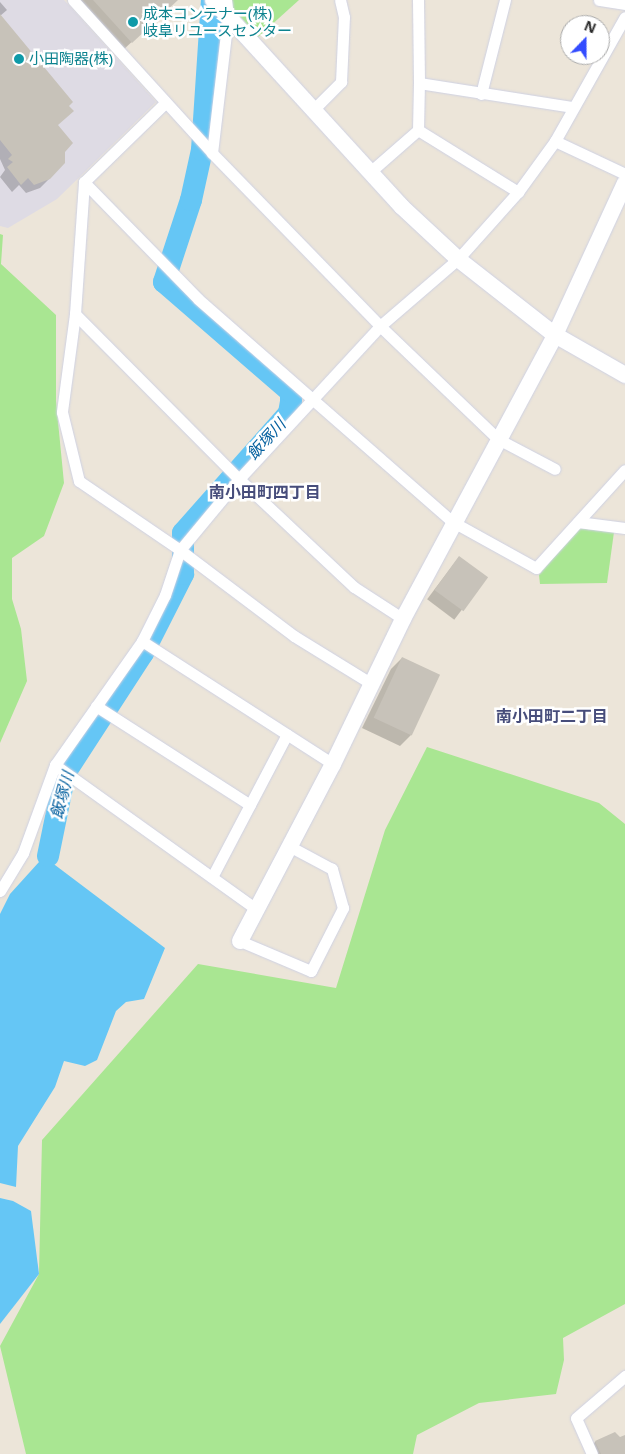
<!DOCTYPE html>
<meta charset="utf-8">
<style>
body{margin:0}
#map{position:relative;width:625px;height:1454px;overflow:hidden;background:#ece5d9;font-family:"Noto Sans","Noto Sans JP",sans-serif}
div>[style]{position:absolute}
.industrial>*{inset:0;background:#dedbe4}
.green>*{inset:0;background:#a9e692}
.water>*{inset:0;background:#65c6f5}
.shadow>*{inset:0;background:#0003;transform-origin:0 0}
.river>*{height:22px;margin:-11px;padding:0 11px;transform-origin:11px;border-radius:11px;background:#65c6f5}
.building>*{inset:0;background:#c7c2b9;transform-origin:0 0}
.roads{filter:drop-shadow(0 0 1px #ced1e3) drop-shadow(0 0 1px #ced1e3)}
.street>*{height:11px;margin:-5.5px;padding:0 5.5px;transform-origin:5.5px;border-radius:5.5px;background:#fff}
.secondary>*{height:16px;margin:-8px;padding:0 8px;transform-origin:8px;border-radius:8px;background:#fff}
.dots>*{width:14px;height:14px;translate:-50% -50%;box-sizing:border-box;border:2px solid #fff;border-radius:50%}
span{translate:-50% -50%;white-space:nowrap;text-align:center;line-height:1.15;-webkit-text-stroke:5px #fff;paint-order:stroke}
.culture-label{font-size:15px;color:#0d838f}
.left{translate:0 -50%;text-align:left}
.water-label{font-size:16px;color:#06619f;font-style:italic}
.neighbourhood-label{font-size:16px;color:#474d7b;font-weight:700}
.north{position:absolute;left:560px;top:15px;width:50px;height:50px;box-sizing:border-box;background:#fff;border:1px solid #a9a9a9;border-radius:50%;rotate:22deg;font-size:14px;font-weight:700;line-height:20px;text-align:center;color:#292929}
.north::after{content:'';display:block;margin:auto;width:18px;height:22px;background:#334cff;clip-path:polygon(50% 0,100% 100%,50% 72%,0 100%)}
</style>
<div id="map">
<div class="industrial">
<i style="clip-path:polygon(0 0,64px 0,156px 102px,57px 199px,8px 228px,0 226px)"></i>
</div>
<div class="green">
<i style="clip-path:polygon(231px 0,299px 0,258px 37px,232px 7px)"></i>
<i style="clip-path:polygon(0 234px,3px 235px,1px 264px,56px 315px,56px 401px,64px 483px,44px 536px,12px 558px,12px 599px,21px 629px,27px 681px,0 743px)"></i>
<i style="clip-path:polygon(578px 528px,614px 532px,607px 583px,540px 584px,539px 575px)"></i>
<i style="clip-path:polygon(427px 747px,599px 803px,625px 824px,625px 1304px,563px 1338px,564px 1360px,556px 1394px,479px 1403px,417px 1435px,413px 1454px,26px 1454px,0 1346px,39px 1274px,42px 1140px,198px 964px,336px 988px,385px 830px)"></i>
</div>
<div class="water">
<i style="clip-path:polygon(39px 862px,55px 865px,165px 948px,144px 999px,126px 1002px,116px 1011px,97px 1060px,85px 1066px,64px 1061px,55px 1087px,18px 1146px,16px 1187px,0 1183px,0 914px,10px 894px)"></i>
<i style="clip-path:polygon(0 1198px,13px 1201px,31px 1211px,39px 1274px,0 1324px)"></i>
</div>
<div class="shadow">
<i style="clip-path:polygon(71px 0,176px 0,120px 53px)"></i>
<i style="clip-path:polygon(0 2px,7px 10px,0 16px,57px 126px,64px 151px,49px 179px,40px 188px,26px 193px,19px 185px,12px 192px,0 177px,5px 170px,0 159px)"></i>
<i style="left:459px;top:557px;width:34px;height:53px;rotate:37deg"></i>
<i style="clip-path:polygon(402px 658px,411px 735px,400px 746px,362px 728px,391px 669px)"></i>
<i style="clip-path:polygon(615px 1433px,620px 1439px,625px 1437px,625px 1454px,589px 1454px,587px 1451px,595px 1442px)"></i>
</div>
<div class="river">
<i style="left:48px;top:856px;width:85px;rotate:-78.4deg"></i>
<i style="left:65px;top:773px;width:143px;rotate:-57deg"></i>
<i style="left:143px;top:653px;width:89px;rotate:-63.1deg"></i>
<i style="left:183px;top:574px;width:41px;rotate:-90deg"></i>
<i style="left:183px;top:533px;width:160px;rotate:-48.5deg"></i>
<i style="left:289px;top:413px;width:11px;rotate:-80deg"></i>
<i style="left:291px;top:402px;width:10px;rotate:-90deg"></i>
<i style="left:291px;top:392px;width:168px;rotate:-139.1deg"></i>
<i style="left:164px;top:282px;width:86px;rotate:-71.8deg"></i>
<i style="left:191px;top:200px;width:51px;rotate:-77.6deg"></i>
<i style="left:202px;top:150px;width:150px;rotate:-86.2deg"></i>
</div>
<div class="building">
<i style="clip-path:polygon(93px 0,178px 0,132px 43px)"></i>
<i style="clip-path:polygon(0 14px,73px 102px,69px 106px,74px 111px,58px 125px,73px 143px,65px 152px,65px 163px,50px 179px,34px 185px,28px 178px,21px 185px,7px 167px,13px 162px,8px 159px,12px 155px,0 140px)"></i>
<i style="left:459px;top:556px;width:36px;height:42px;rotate:36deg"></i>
<i style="left:402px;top:657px;width:42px;height:67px;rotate:25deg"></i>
<i style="clip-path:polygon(615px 1432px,620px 1437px,625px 1435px,625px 1454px,601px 1454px,595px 1441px)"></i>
</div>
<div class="roads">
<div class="street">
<i style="left:73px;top:0;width:207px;rotate:47.7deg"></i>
<i style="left:212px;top:153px;width:241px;rotate:45.8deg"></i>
<i style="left:380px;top:326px;width:163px;rotate:43.8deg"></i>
<i style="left:498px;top:439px;width:64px;rotate:27.8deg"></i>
<i style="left:418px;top:0;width:83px;rotate:89.3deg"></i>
<i style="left:419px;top:83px;width:156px;rotate:8.9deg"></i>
<i style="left:599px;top:0;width:26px;rotate:9deg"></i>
<i style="left:481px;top:94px;width:97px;rotate:-75.7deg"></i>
<i style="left:165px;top:103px;width:113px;rotate:135.7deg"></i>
<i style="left:84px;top:182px;width:132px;rotate:93.9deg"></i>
<i style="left:75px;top:314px;width:233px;rotate:45.2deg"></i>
<i style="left:239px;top:479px;width:158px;rotate:43.2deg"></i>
<i style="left:354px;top:587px;width:59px;rotate:33.1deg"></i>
<i style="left:313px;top:110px;width:40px;rotate:-45deg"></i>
<i style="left:341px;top:82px;width:65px;rotate:-87.4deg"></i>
<i style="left:344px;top:17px;width:17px;rotate:-103deg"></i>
<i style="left:418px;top:130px;width:47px;rotate:-88.8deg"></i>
<i style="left:555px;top:141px;width:77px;rotate:25.2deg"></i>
<i style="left:212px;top:153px;width:138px;rotate:-83.3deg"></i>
<i style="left:228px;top:16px;width:16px;rotate:-97deg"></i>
<i style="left:370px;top:172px;width:64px;rotate:-41.2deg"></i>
<i style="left:418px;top:130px;width:118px;rotate:31.8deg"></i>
<i style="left:84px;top:182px;width:163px;rotate:45.7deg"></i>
<i style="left:198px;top:299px;width:339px;rotate:41.2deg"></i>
<i style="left:453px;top:522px;width:95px;rotate:29deg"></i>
<i style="left:536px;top:568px;width:132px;rotate:-47.8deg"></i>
<i style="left:75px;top:314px;width:99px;rotate:97.6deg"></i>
<i style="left:62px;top:412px;width:71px;rotate:76.2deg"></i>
<i style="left:79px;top:481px;width:122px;rotate:34.3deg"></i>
<i style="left:180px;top:550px;width:143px;rotate:37deg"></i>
<i style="left:294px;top:636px;width:92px;rotate:31.6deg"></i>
<i style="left:578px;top:522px;width:47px;rotate:7.3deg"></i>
<i style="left:142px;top:641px;width:227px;rotate:32.8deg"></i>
<i style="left:96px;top:706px;width:183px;rotate:32.7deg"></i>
<i style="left:55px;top:765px;width:246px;rotate:35.6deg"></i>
<i style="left:212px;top:877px;width:161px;rotate:-62.3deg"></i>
<i style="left:0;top:891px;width:44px;rotate:-58.8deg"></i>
<i style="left:23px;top:853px;width:94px;rotate:-70deg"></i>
<i style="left:55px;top:765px;width:151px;rotate:-54.9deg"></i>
<i style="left:142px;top:641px;width:51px;rotate:-63.4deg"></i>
<i style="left:165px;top:595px;width:47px;rotate:-71.6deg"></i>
<i style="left:180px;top:550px;width:92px;rotate:-50.3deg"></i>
<i style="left:239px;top:479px;width:208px;rotate:-47.3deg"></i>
<i style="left:380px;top:326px;width:103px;rotate:-40.7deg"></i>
<i style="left:458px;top:259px;width:90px;rotate:-48.2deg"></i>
<i style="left:518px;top:192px;width:63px;rotate:-54deg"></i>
<i style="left:555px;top:141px;width:142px;rotate:-60.6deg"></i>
<i style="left:240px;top:941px;width:77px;rotate:22.9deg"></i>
<i style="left:311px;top:971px;width:71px;rotate:-63.1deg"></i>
<i style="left:343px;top:908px;width:41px;rotate:-105.8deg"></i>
<i style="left:332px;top:869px;width:49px;rotate:-151.9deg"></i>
<i style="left:592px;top:1454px;width:39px;rotate:-114deg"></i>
<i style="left:576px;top:1418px;width:65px;rotate:-40.6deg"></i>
</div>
<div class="secondary">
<i style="left:213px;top:0;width:279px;rotate:47.6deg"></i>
<i style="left:401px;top:206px;width:78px;rotate:42.9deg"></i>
<i style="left:458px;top:259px;width:123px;rotate:38.1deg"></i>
<i style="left:555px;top:335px;width:81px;rotate:29.7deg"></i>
<i style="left:240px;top:941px;width:200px;rotate:-62.3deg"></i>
<i style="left:333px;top:764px;width:161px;rotate:-64.2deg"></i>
<i style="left:403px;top:619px;width:322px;rotate:-61.8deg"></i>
<i style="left:555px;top:335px;width:167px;rotate:-65.3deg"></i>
</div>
</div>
<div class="dots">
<i style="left:133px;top:22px;background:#0f9aa8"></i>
<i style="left:19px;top:59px;background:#0f9aa8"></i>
</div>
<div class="culture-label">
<span class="left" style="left:143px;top:22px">成本コンテナー(株)<br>岐阜リユースセンター</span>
<span class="left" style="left:29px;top:59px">小田陶器(株)</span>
</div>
<div class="water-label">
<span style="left:266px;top:439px;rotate:-48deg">飯塚川</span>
<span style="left:62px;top:795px;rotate:-75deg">飯塚川</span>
</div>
<div class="neighbourhood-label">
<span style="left:265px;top:492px">南小田町四丁目</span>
<span style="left:552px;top:716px">南小田町二丁目</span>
</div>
<div class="north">N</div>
</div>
